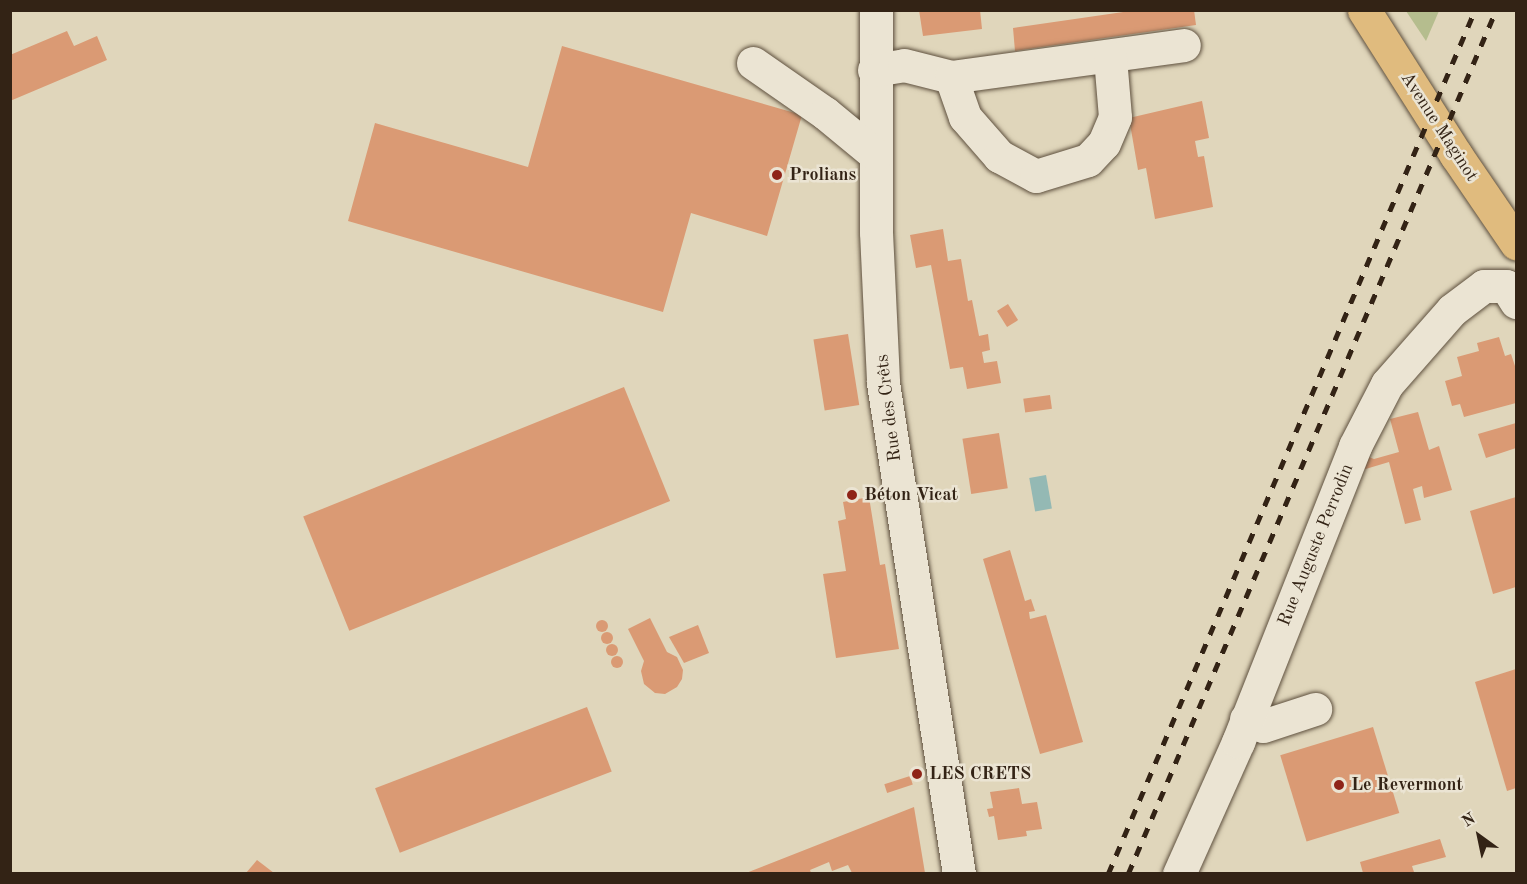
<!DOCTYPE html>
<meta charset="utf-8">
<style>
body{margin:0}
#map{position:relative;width:1527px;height:884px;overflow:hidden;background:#e0d6bb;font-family:"Old Standard TT",serif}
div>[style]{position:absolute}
.green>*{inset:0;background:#b5bd8e}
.water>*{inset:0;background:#94b9b4;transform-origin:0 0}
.building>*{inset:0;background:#da9a74;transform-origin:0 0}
.round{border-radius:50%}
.roads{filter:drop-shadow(0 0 2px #5e503e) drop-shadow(0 0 2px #5e503e)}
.minor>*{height:33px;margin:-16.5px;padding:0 16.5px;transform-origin:16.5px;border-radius:16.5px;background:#ebe4d3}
.major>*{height:33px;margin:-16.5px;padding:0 16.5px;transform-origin:16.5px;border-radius:16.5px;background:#e0bb7e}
.rail>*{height:4.5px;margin-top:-2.25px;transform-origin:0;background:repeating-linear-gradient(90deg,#332315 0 10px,transparent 0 20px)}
.dots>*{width:16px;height:16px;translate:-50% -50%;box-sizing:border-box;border:3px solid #ebe4d3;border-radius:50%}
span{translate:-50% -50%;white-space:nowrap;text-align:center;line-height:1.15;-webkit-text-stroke:5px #ebe4d3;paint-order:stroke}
.street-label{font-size:18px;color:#332315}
.poi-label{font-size:18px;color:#332315;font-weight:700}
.left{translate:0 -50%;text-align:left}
.frame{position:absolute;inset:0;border:12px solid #332315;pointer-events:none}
.north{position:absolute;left:1449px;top:806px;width:60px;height:60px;-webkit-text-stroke:4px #ebe4d3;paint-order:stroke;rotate:327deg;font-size:16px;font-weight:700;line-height:24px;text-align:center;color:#332315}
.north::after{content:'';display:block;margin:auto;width:21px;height:27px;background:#332315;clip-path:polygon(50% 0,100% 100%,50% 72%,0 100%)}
</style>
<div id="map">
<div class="green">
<i style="clip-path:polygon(1406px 11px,1439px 11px,1426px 41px)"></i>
</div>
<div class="water">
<i style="left:1046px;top:475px;width:34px;height:17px;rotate:80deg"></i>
</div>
<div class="building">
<i style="clip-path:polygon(919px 10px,980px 10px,982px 29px,923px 36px)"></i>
<i style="clip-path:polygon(1137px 10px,1194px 10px,1196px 25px,1015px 51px,1013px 28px)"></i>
<i style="clip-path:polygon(67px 31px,74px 46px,97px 36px,107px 60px,10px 101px,10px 55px)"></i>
<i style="clip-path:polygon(562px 46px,802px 115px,767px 236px,691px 213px,663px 312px,348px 221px,375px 123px,528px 167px)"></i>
<i style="clip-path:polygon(1202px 101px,1209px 138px,1195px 141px,1198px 157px,1204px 156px,1213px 207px,1155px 219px,1146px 168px,1138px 170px,1129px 118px)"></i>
<i style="clip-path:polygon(943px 229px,948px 261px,961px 259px,968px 301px,972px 300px,979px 336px,988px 334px,990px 350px,982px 352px,984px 363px,997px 361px,1001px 383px,967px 389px,963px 367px,950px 369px,931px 265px,916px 268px,910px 235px)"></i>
<i style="left:1008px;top:304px;width:19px;height:13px;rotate:58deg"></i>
<i style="left:848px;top:334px;width:72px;height:35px;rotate:81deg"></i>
<i style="clip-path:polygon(1499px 337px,1505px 356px,1511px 354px,1515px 366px,1516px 403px,1464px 417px,1460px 404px,1452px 406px,1445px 381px,1462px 376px,1457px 357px,1479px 351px,1477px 343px)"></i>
<i style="left:624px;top:387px;width:123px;height:346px;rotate:68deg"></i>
<i style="left:1050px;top:395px;width:14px;height:27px;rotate:82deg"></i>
<i style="clip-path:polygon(1418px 412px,1429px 450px,1439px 446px,1452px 490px,1424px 498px,1422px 486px,1413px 489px,1421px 520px,1405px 524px,1389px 462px,1359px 471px,1366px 456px,1374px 459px,1399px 452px,1390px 419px)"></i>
<i style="clip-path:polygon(1516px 423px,1516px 448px,1486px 458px,1478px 434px)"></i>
<i style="left:999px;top:433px;width:56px;height:37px;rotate:81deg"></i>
<i style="clip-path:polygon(869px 497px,880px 565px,885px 564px,899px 649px,836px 658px,823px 574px,846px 571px,838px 521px,846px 519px,843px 502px)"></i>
<i style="clip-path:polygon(1516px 497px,1516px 587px,1493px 594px,1470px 511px)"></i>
<i style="clip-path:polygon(1010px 550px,1025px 601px,1031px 599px,1035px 611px,1029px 612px,1030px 619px,1046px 615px,1083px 742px,1040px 754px,983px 559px)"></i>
<i style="clip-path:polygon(650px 618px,667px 652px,677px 657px,683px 670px,682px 679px,677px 687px,665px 694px,655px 693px,644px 684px,641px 671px,644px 661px,628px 629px)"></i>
<i class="round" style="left:596px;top:620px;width:12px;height:12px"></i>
<i style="clip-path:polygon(698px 625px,709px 653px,684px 663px,669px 637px)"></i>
<i class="round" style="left:601px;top:632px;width:12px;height:12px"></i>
<i class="round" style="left:606px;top:644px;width:12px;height:12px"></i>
<i class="round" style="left:611px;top:656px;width:12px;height:12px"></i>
<i style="clip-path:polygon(1516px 669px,1516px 788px,1507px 791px,1475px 682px)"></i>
<i style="left:587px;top:707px;width:69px;height:227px;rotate:69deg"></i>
<i style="left:1373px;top:727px;width:90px;height:97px;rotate:73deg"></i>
<i style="left:920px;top:767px;width:11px;height:11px;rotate:68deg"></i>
<i style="left:910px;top:776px;width:9px;height:27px;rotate:72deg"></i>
<i style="clip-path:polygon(1019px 788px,1022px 804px,1037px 802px,1042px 829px,1026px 831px,1027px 836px,998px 840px,994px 816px,989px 817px,987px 809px,993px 808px,990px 792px)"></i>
<i style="clip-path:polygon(914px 807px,925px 873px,852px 873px,848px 865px,832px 871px,829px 862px,810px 870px,811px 873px,746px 873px)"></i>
<i style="clip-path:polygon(1440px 839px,1446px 857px,1412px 866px,1414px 872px,1363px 873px,1360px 862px)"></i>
<i style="clip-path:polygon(257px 860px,274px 873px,246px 873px)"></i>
</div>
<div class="roads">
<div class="minor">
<i style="left:876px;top:10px;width:222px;rotate:90deg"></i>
<i style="left:876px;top:232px;width:151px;rotate:87.3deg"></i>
<i style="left:883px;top:383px;width:497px;rotate:81.2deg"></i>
<i style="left:753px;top:63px;width:88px;rotate:34.8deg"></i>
<i style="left:825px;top:113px;width:66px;rotate:39.5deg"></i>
<i style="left:874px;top:70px;width:30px;rotate:-9deg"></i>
<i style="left:904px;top:65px;width:49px;rotate:14.3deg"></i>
<i style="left:951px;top:77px;width:235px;rotate:-7.8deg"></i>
<i style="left:951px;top:77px;width:42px;rotate:70.7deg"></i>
<i style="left:965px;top:117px;width:52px;rotate:48.9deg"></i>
<i style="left:999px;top:156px;width:42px;rotate:28.4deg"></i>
<i style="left:1036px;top:176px;width:54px;rotate:-17.1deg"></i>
<i style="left:1088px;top:160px;width:23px;rotate:-47deg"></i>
<i style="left:1104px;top:143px;width:28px;rotate:-67deg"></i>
<i style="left:1115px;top:117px;width:60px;rotate:-94.8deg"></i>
<i style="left:1246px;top:719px;width:18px;rotate:22deg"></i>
<i style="left:1263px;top:726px;width:55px;rotate:-18.1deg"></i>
<i style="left:1179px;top:874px;width:145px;rotate:-65.9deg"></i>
<i style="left:1238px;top:742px;width:318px;rotate:-68.4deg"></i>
<i style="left:1355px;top:446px;width:70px;rotate:-62.7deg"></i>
<i style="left:1387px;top:384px;width:98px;rotate:-48.7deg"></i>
<i style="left:1452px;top:310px;width:40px;rotate:-37deg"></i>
<i style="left:1484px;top:286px;width:22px"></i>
<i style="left:1506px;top:286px;width:19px;rotate:58deg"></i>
</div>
<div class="major">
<i style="left:1364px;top:10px;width:172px;rotate:57.6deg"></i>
<i style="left:1456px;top:155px;width:107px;rotate:55.7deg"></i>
</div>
</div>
<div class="rail">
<i style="left:1108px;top:874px;width:939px;rotate:-66.99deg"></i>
<i style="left:1128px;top:874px;width:939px;rotate:-66.93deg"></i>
</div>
<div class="dots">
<i style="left:777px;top:175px;background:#8f2418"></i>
<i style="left:852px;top:495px;background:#8f2418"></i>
<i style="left:917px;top:774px;background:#8f2418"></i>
<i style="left:1339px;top:785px;background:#8f2418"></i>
</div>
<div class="street-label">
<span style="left:1439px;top:127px;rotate:57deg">Avenue Maginot</span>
<span style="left:889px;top:408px;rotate:-97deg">Rue des Crêts</span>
<span style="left:1316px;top:545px;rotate:-68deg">Rue Auguste Perrodin</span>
</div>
<div class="poi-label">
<span class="left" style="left:789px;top:175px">Prolians</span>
<span class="left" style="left:864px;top:495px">Béton Vicat</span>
<span class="left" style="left:929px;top:774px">LES CRETS</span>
<span class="left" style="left:1351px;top:785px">Le Revermont</span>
</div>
<div class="frame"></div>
<div class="north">N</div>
</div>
